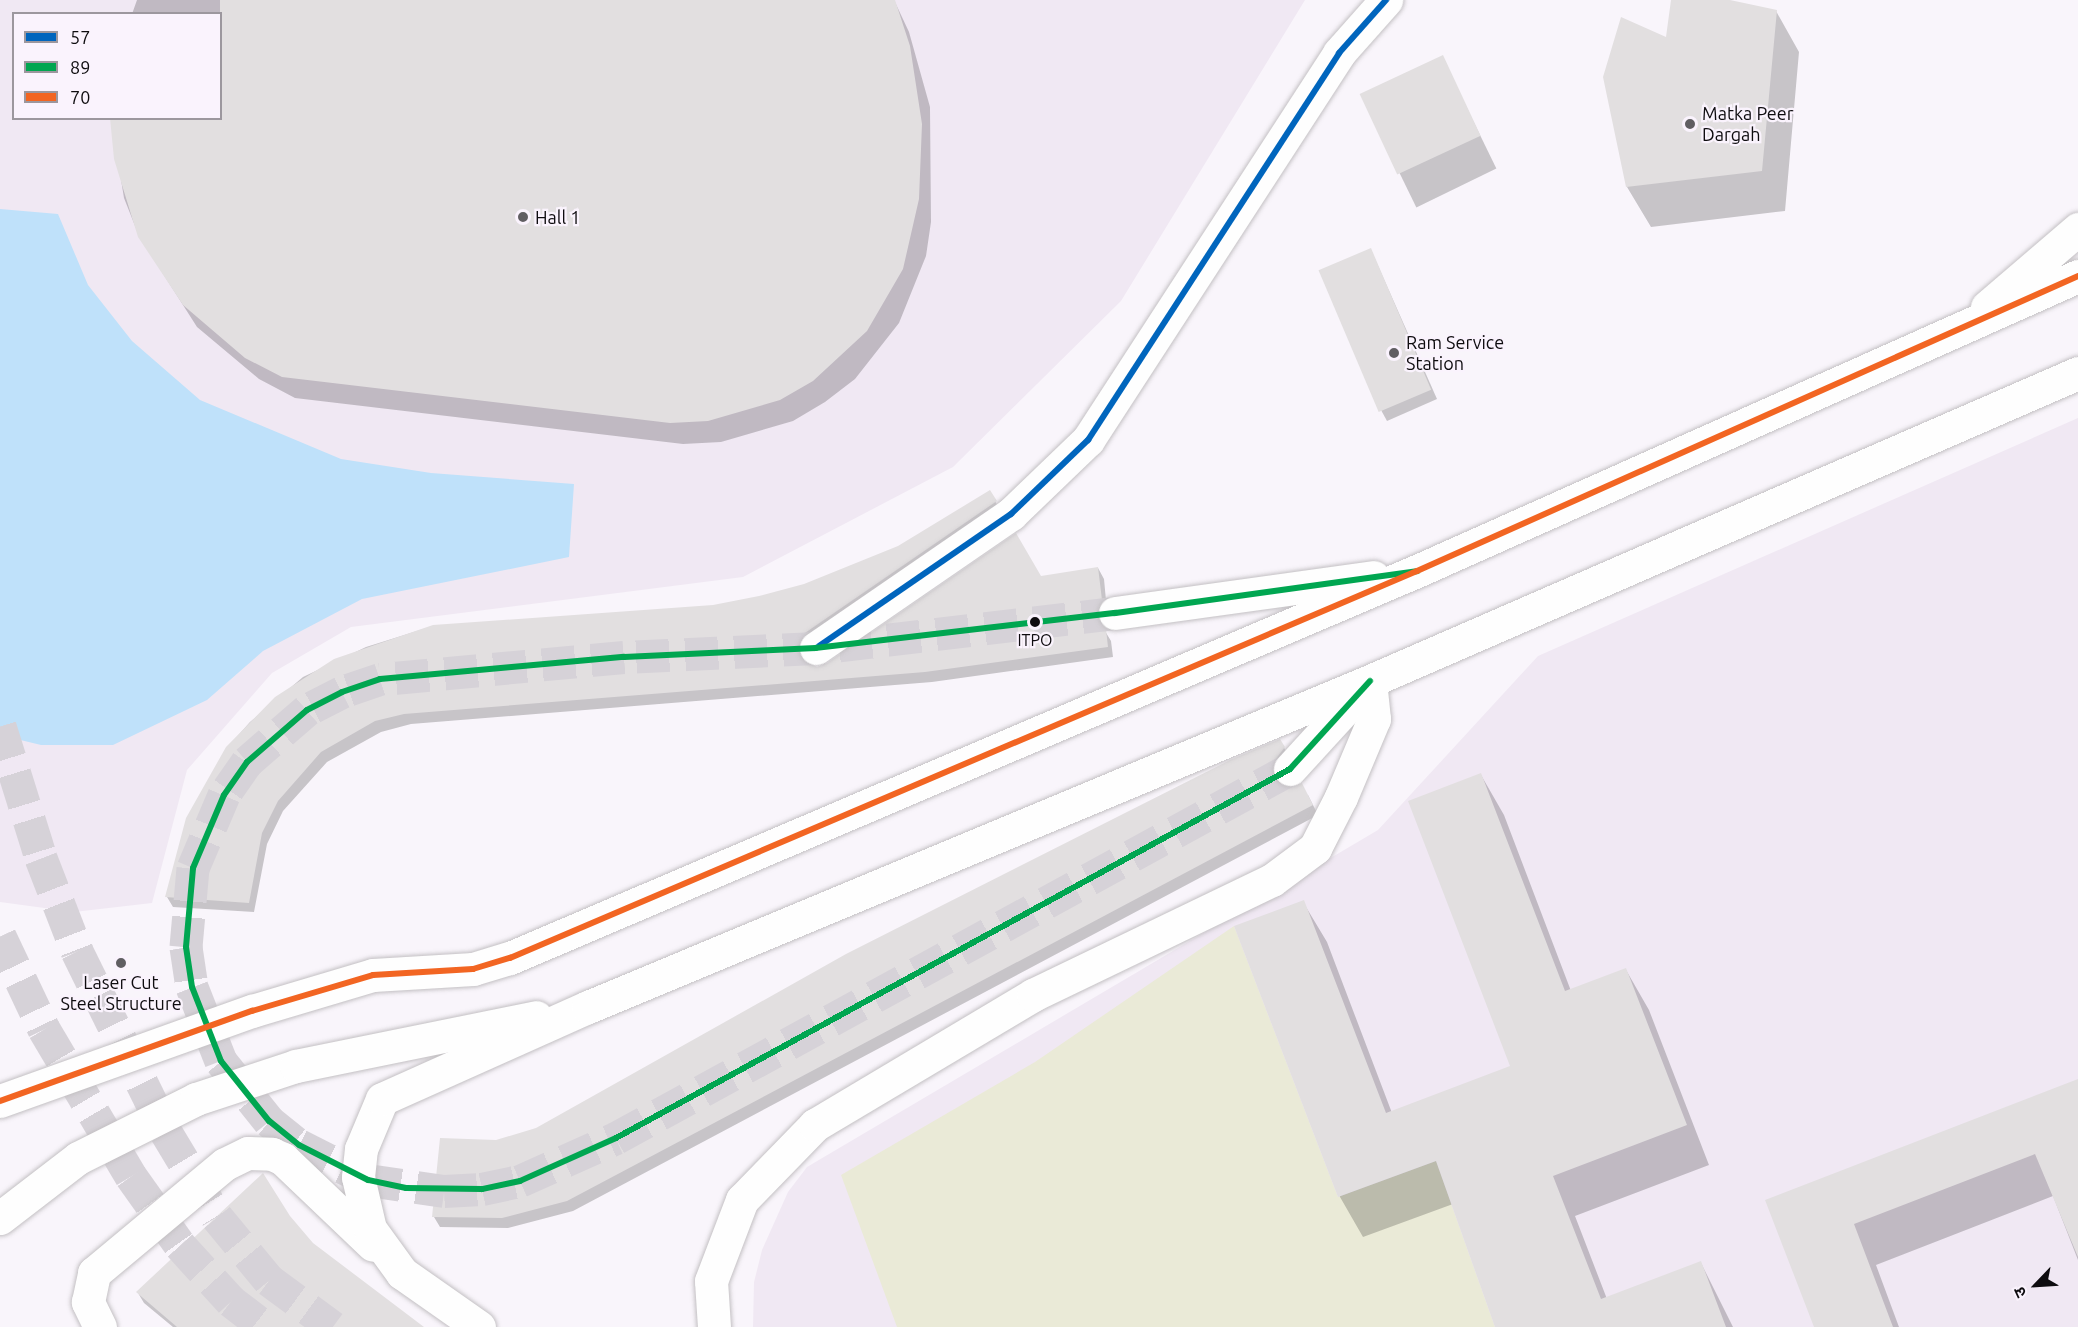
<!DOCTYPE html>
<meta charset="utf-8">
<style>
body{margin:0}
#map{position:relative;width:2078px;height:1327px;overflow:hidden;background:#f9f5fb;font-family:Ubuntu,"Noto Sans Devanagari",sans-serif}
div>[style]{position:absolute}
.built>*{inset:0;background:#f0e8f3}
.green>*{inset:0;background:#eaead7}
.water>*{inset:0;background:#bfe1fa}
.shadow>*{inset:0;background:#0003;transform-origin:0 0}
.building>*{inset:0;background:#e2dfe0;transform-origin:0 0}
.secondary-tunnel>*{height:33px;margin-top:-16.5px;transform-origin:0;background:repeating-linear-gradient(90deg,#d6d2d8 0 33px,transparent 0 49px)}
.roads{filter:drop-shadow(0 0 2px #c3c0c3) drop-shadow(0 0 2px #c3c0c3)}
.secondary>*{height:33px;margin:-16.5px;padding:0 16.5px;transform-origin:16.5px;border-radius:16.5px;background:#fefefe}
.bus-1>*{height:6px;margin:-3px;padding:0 3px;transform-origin:3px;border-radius:3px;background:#0065bd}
.bus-2>*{height:6px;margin:-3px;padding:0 3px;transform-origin:3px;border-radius:3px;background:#00a651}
.bus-3>*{height:6px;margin:-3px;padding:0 3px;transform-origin:3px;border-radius:3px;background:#f26522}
.dots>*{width:16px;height:16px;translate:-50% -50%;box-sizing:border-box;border:3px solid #faf3fd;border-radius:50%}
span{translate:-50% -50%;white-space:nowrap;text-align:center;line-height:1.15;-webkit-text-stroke:4.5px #faf3fd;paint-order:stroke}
.bus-label{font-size:16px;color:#0e0c0f}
.poi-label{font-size:18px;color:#0e0c0f}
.left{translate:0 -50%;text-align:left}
.legend{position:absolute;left:12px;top:12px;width:210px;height:108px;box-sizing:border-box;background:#faf3fd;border:2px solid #9c979e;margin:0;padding:8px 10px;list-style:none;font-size:18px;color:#0e0c0f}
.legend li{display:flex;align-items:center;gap:12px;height:30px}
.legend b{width:30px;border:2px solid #9c979e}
.north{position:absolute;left:2006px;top:1255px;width:60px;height:60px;-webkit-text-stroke:4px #faf3fd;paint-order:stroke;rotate:245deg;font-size:16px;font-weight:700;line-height:24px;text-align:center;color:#0e0c0f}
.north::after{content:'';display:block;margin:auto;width:21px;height:27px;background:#0e0c0f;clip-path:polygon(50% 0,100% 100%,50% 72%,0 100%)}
</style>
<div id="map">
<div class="built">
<i style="clip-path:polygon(evenodd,0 0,1305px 0,1121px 301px,953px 467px,743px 577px,351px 627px,272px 673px,187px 770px,152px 903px,74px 912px,0 902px,0 0,14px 14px,220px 14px,220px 118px,14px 118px,14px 14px)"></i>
<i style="clip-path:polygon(2078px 418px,2078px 1327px,753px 1327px,754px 1282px,762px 1250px,788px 1192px,807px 1167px,1378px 830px,1538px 656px)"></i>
</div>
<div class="green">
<i style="clip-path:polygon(1234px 926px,1338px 1197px,1436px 1161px,1495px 1327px,897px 1327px,841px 1175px,1035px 1062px)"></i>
</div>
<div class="water">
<i style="clip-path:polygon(0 209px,58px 214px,88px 285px,132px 341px,200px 400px,341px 459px,431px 473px,574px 484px,569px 557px,362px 599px,263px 651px,207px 700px,113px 745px,41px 745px,0 735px)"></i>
</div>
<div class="shadow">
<i style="clip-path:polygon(137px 0,894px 0,909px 32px,930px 107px,931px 222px,926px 256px,899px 323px,855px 379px,825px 402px,793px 421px,721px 442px,683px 444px,295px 398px,259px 379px,197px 327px,139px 236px,124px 198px,111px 119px,220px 118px,220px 14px,132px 14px)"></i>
<i style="clip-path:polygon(1673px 0,1723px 0,1776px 11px,1799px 52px,1785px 211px,1651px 227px,1627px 187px,1668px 39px)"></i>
<i style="left:1442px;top:57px;width:124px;height:89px;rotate:64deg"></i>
<i style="clip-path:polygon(1371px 250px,1437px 399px,1387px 421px,1381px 410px)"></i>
<i style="clip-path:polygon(990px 492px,1001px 512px,811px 643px,802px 660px,817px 668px,1040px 577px,1098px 568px,1104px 579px,1107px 611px,1102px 626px,1111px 641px,1113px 657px,932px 682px,411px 724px,381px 732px,327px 762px,283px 811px,267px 844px,254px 912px,173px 907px,167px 897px,227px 748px,250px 722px,303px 677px,366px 647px,433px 626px,713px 607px,759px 598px,805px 585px,899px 547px)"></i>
<i style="clip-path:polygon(1280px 741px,1286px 751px,1277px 782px,1285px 789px,1308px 795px,1318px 815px,573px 1211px,508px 1228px,440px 1227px,434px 1217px,496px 1142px,536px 1129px)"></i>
<i style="clip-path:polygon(1481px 775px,1504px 815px,1571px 991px,1626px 970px,1649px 1010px,1709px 1165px,1575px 1216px,1607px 1299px,1701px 1263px,1733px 1327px,1497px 1327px,1453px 1204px,1363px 1237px,1340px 1197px,1236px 927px,1303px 902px,1327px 942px,1392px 1113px,1512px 1067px)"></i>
<i style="clip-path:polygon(2078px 1086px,2078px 1260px,2053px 1196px,1876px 1265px,1899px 1327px,1816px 1327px,1767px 1200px)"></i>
<i style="clip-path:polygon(288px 1217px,312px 1244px,422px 1327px,173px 1327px,144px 1303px,138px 1293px)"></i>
</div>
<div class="building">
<i style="clip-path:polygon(220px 0,895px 0,910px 46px,922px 124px,919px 199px,903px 269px,867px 331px,813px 381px,780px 400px,708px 421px,670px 423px,282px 377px,245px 358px,183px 305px,138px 237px,114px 159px,110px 118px,220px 118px)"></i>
<i style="clip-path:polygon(1671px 0,1730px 0,1777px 10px,1762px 171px,1626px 187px,1603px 77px,1621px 17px,1666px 37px)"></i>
<i style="left:1443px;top:55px;width:89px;height:92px;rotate:65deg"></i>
<i style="left:1371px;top:248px;width:154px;height:57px;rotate:67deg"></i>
<i style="clip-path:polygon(990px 490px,997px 501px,805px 633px,797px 649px,801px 659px,817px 667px,827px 663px,1016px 533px,1041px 576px,1098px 567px,1102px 600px,1096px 615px,1106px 629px,1108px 647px,925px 672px,404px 714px,375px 721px,321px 752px,278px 801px,262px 833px,249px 903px,165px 897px,186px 818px,226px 747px,275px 697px,334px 659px,433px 625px,713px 605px,759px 596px,804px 584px,898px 546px)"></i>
<i style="clip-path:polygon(1280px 739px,1285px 747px,1272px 764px,1272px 775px,1285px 787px,1302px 783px,1313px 805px,567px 1201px,502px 1218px,432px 1217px,440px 1138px,496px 1140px,536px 1128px,846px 954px,1230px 760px)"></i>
<i style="clip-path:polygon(1481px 773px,1565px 991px,1626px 968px,1687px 1125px,1553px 1176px,1601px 1299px,1701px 1261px,1726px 1327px,1495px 1327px,1436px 1161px,1338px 1197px,1234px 926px,1304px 900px,1386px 1113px,1510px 1066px,1408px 801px)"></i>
<i style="clip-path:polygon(2078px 1079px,2078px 1257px,2035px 1154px,1854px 1224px,1893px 1327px,1814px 1327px,1765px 1200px)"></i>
<i style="clip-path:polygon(263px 1173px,290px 1216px,313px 1243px,424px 1327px,177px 1327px,136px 1292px)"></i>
</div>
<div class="secondary-tunnel">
<i style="left:1115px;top:613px;width:301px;rotate:173.3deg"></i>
<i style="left:816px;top:648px;width:192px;rotate:177.3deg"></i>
<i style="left:624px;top:657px;width:245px;rotate:174.8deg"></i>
<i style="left:380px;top:679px;width:40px;rotate:161.1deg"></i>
<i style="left:342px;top:692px;width:39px;rotate:153deg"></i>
<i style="left:307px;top:710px;width:79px;rotate:139.1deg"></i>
<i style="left:247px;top:762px;width:40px;rotate:124.9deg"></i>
<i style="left:224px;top:795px;width:79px;rotate:113deg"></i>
<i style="left:193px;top:868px;width:79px;rotate:95.1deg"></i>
<i style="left:186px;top:947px;width:40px;rotate:81.5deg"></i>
<i style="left:192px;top:987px;width:79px;rotate:68.6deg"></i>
<i style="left:221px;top:1061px;width:77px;rotate:51.3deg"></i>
<i style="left:269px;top:1121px;width:38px;rotate:39deg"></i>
<i style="left:299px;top:1145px;width:77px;rotate:26.9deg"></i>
<i style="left:368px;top:1180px;width:77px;rotate:8.2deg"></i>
<i style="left:444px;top:1191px;width:38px;rotate:-3deg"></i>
<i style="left:482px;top:1189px;width:39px;rotate:-12deg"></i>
<i style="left:520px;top:1181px;width:105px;rotate:-24.1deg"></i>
<i style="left:616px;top:1138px;width:768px;rotate:-28.7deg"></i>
<i style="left:0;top:726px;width:138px;rotate:72.7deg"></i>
<i style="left:41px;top:858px;width:100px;rotate:68.8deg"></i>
<i style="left:77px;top:951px;width:202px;rotate:63.8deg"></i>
<i style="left:166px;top:1132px;width:99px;rotate:59deg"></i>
<i style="left:217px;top:1217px;width:82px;rotate:50.5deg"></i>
<i style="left:269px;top:1280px;width:79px;rotate:36.3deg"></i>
<i style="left:0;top:936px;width:103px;rotate:64.7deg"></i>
<i style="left:44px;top:1029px;width:171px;rotate:59.4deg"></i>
<i style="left:131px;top:1176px;width:85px;rotate:54.6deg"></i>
<i style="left:180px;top:1245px;width:76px;rotate:47.7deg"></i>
<i style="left:231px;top:1301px;width:43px;rotate:37.4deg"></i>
</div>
<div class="roads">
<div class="secondary">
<i style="left:1987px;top:307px;width:120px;rotate:-40.6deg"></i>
<i style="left:1115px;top:613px;width:261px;rotate:-7.9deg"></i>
<i style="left:816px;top:648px;width:237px;rotate:-34.5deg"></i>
<i style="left:1011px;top:514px;width:107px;rotate:-43.9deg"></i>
<i style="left:1088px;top:440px;width:461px;rotate:-57deg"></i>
<i style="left:1339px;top:53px;width:71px;rotate:-48.4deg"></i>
<i style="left:1290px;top:769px;width:108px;rotate:-47.6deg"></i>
<i style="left:0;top:1101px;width:268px;rotate:-19.7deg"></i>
<i style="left:252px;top:1011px;width:126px;rotate:-16.6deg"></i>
<i style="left:373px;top:975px;width:100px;rotate:-3.4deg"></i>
<i style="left:473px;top:969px;width:39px;rotate:-17deg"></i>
<i style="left:510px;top:958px;width:986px;rotate:-23.11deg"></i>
<i style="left:1417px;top:571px;width:724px;rotate:-24.05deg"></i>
<i style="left:0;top:1218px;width:98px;rotate:-37.6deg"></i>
<i style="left:78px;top:1158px;width:132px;rotate:-26.6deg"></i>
<i style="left:196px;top:1099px;width:105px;rotate:-18.3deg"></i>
<i style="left:296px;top:1066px;width:245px;rotate:-11.5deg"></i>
<i style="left:100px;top:1327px;width:28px;rotate:-116deg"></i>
<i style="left:88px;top:1302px;width:30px;rotate:-78deg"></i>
<i style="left:94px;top:1273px;width:170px;rotate:-39.8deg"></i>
<i style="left:225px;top:1164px;width:25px;rotate:-26deg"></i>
<i style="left:248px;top:1153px;width:24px;rotate:2deg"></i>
<i style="left:272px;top:1154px;width:12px;rotate:24deg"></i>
<i style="left:283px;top:1159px;width:124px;rotate:43.7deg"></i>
<i style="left:479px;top:1327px;width:94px;rotate:-145deg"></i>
<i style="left:402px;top:1273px;width:54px;rotate:-126deg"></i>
<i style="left:370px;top:1229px;width:53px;rotate:-103deg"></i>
<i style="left:358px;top:1177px;width:28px;rotate:-84deg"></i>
<i style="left:361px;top:1149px;width:54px;rotate:-67.2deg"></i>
<i style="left:382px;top:1099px;width:226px;rotate:-24.1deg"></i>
<i style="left:588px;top:1007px;width:847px;rotate:-22.63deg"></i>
<i style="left:1370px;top:681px;width:772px;rotate:-23.51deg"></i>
<i style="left:714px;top:1327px;width:46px;rotate:-93.7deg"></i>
<i style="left:711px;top:1281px;width:87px;rotate:-69.1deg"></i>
<i style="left:742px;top:1200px;width:105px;rotate:-45.8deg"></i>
<i style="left:815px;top:1125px;width:254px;rotate:-30.8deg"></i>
<i style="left:1033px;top:995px;width:265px;rotate:-25.7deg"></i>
<i style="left:1272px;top:880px;width:54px;rotate:-36.7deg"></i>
<i style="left:1315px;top:848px;width:57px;rotate:-63deg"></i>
<i style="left:1341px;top:797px;width:85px;rotate:-67.1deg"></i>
<i style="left:1374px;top:719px;width:38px;rotate:-96deg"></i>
</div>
</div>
<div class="bus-1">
<i style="left:819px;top:646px;width:233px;rotate:-34.5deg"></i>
<i style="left:1011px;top:514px;width:107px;rotate:-43.9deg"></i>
<i style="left:1088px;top:440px;width:461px;rotate:-57deg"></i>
<i style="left:1339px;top:53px;width:71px;rotate:-48.4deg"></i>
</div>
<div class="bus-2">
<i style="left:1370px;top:681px;width:119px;rotate:132.3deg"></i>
<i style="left:1290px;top:769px;width:768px;rotate:151.3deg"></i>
<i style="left:616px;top:1138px;width:105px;rotate:155.9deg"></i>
<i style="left:520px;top:1181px;width:39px;rotate:168deg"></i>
<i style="left:482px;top:1189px;width:76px;rotate:-179.2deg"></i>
<i style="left:406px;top:1188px;width:39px;rotate:-168deg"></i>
<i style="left:368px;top:1180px;width:77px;rotate:-153.1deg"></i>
<i style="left:299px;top:1145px;width:38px;rotate:-141deg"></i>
<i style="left:269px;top:1121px;width:77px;rotate:-128.7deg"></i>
<i style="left:221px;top:1061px;width:79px;rotate:-111.4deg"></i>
<i style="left:192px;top:987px;width:40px;rotate:-98.5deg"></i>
<i style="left:186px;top:947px;width:79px;rotate:-84.9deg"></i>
<i style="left:193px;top:868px;width:79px;rotate:-67deg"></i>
<i style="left:224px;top:795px;width:40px;rotate:-55.1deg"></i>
<i style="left:247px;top:762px;width:79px;rotate:-40.9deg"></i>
<i style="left:307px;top:710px;width:39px;rotate:-27deg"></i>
<i style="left:342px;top:692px;width:40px;rotate:-18.9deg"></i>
<i style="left:380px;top:679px;width:245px;rotate:-5.2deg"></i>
<i style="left:624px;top:657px;width:192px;rotate:-2.7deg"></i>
<i style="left:816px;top:648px;width:301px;rotate:-6.7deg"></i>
<i style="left:1115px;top:613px;width:305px;rotate:-7.9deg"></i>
</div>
<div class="bus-3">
<i style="left:0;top:1101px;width:268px;rotate:-19.7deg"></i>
<i style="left:252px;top:1011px;width:126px;rotate:-16.6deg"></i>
<i style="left:373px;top:975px;width:100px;rotate:-3.4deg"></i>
<i style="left:473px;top:969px;width:39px;rotate:-17deg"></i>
<i style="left:510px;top:958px;width:986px;rotate:-23.11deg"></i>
<i style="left:1417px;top:571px;width:724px;rotate:-24.05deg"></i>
</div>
<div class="dots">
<i style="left:1690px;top:124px;background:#605e62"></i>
<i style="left:523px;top:217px;background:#605e62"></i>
<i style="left:1394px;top:353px;background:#605e62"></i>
<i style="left:1035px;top:622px;background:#0e0c0f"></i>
<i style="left:121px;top:963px;background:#605e62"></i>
</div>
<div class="bus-label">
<span style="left:1035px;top:640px">ITPO</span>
</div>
<div class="poi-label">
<span class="left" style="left:1702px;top:124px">Matka Peer<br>Dargah</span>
<span class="left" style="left:535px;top:217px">Hall 1</span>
<span class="left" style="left:1406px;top:353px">Ram Service<br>Station</span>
<span style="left:121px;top:993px">Laser Cut<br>Steel Structure</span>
</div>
<ul class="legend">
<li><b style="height:8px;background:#0065bd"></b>57</li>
<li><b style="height:8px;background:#00a651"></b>89</li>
<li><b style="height:8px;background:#f26522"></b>70</li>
</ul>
<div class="north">उ</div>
</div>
